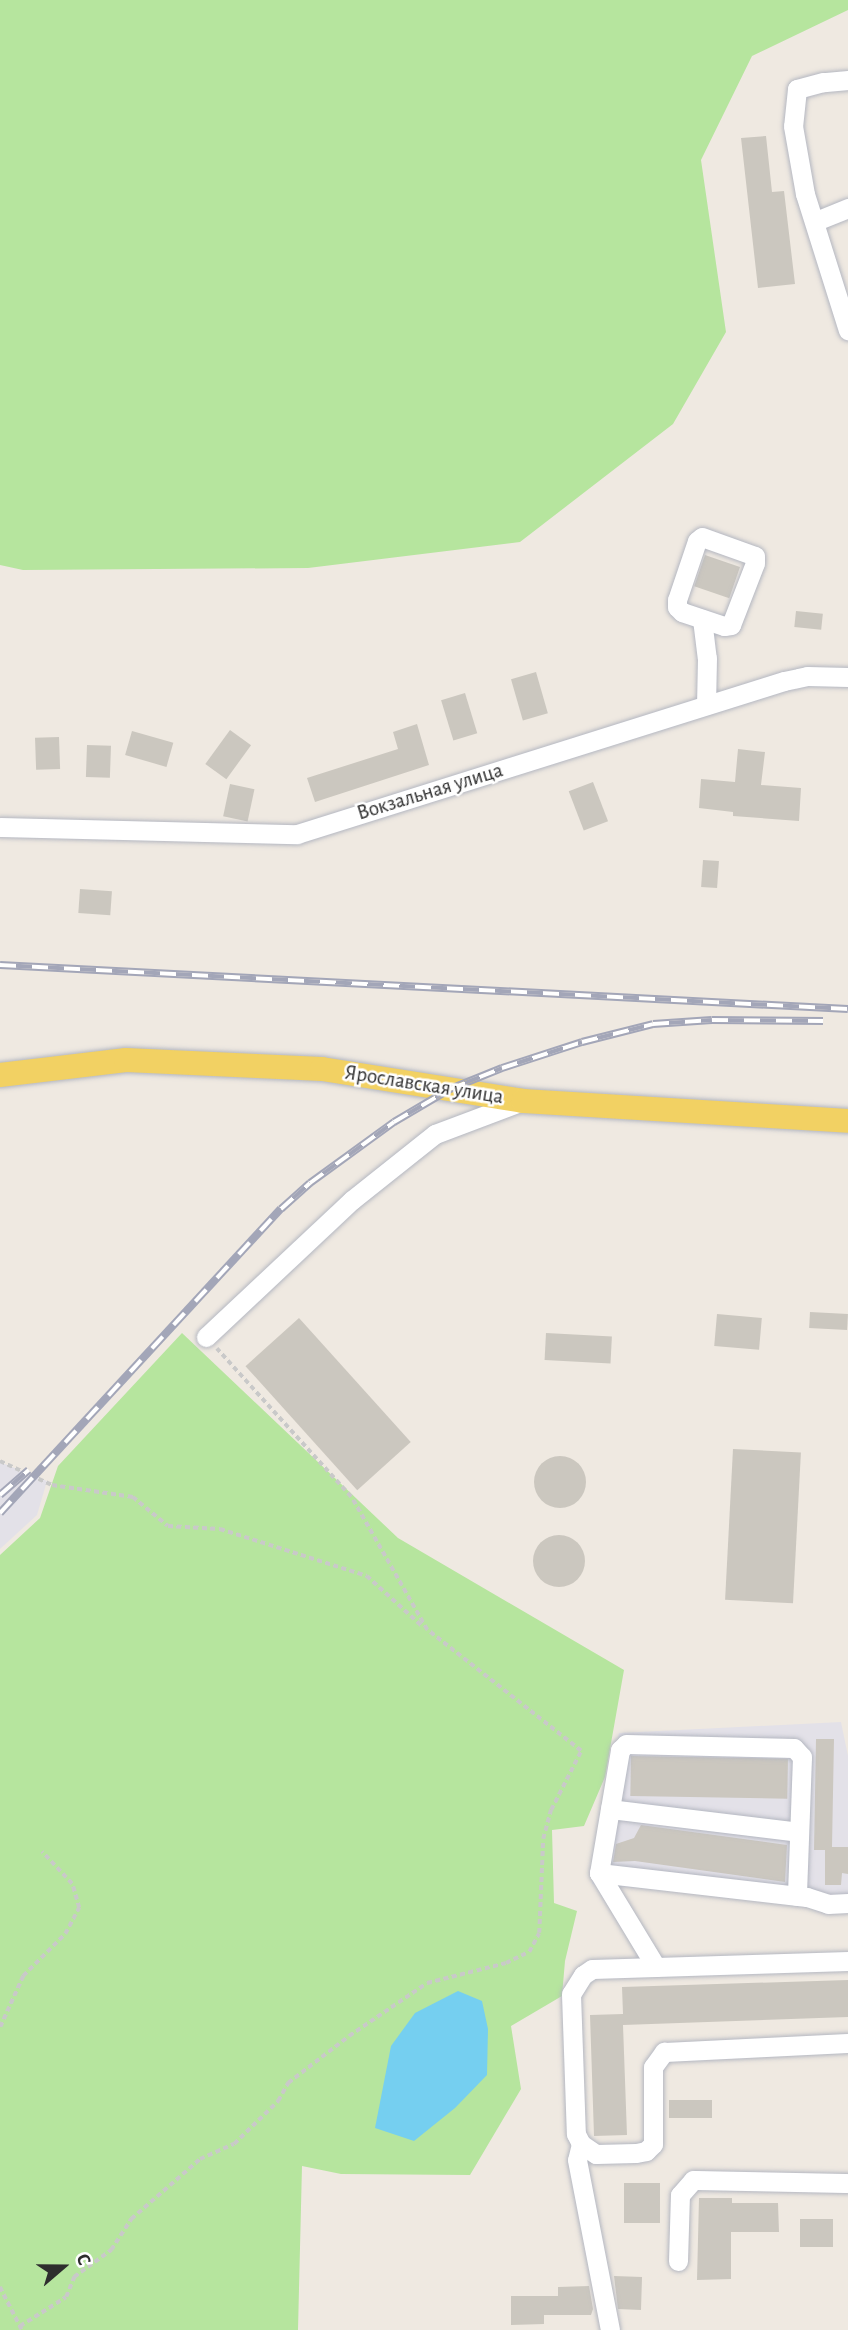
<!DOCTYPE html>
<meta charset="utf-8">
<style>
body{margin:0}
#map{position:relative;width:848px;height:2330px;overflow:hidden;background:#efe9e1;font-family:"Alegreya Sans",sans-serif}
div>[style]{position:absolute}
.industrial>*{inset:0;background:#e3e1e8}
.green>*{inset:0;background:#b6e59e}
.water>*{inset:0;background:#75cff0}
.building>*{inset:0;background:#cbc7bf;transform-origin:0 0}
.round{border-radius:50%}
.path>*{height:3.5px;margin-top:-1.75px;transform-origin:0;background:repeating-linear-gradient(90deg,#c9c9c9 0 5px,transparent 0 8.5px)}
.roads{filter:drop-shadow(0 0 2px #b4b7c1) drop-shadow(0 0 2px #b4b7c1)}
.minor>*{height:19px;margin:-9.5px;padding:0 9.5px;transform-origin:9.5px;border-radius:9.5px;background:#fff}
.major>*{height:24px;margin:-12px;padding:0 12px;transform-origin:12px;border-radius:12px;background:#f2d163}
.rail>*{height:8px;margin-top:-4px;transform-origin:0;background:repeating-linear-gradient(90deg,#fff 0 16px,#a3a6b8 0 32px);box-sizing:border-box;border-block:2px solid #a3a6b8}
span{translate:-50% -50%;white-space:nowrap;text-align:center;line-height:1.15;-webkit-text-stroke:5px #fff;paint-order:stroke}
.street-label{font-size:21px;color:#2e2e2e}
.north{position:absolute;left:28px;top:2232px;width:70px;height:70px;-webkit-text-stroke:5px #fff;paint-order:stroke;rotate:70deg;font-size:19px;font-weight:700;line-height:28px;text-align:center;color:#2e2e2e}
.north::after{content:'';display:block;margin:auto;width:24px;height:32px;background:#2e2e2e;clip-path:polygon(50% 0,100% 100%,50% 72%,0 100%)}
</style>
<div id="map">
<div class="industrial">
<i style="clip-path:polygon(0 1462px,47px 1481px,37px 1515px,0 1549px)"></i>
<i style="clip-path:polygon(841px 1722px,848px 1756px,848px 1906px,592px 1884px,619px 1733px)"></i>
</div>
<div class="green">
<i style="clip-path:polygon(0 0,848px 0,848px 10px,752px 56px,701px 160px,726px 332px,673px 424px,520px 542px,308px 568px,23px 570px,0 565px)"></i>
<i style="clip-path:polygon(182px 1333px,398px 1538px,624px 1670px,605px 1777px,584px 1826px,552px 1830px,554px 1903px,577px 1911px,565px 1961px,562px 1996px,511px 2026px,521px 2089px,470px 2175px,341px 2174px,302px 2166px,298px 2330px,0 2330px,0 1555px,40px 1518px,58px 1466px)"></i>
</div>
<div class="water">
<i style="clip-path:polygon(458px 1991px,482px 2001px,488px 2029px,487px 2075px,455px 2108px,414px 2141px,375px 2128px,391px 2046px,415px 2013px)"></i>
</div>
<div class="building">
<i style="clip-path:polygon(766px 136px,772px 192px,784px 191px,795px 284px,758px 288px,741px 138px)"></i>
<i style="left:705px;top:555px;width:37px;height:33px;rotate:19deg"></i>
<i style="left:796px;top:611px;width:27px;height:16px;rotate:6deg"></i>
<i style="left:536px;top:672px;width:43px;height:26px;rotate:74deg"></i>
<i style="left:465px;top:693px;width:42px;height:25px;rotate:73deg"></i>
<i style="clip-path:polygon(417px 724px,429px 765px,315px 802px,307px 778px,398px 749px,393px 732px)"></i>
<i style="left:230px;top:730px;width:26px;height:42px;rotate:36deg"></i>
<i style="left:132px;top:731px;width:43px;height:25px;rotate:16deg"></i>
<i style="left:59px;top:737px;width:32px;height:24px;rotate:88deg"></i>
<i style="left:87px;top:745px;width:24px;height:32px;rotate:2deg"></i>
<i style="clip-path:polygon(738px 749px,765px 752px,761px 785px,801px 788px,799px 821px,733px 816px,733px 812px,699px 808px,701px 779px,735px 782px)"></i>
<i style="left:593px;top:782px;width:42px;height:26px;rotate:69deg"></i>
<i style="left:230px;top:784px;width:25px;height:33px;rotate:12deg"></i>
<i style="left:703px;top:860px;width:16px;height:27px;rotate:4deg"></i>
<i style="left:80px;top:889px;width:32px;height:24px;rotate:4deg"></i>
<i style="left:810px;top:1312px;width:38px;height:16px;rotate:3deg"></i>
<i style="left:717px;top:1314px;width:45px;height:32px;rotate:5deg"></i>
<i style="left:299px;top:1318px;width:167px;height:72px;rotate:48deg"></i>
<i style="left:546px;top:1333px;width:66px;height:27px;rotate:3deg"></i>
<i style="left:733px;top:1449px;width:68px;height:151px;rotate:3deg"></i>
<i class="round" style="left:534px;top:1456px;width:52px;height:52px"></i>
<i class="round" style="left:533px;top:1535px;width:52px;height:52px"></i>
<i style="clip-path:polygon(816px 1739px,834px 1739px,832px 1847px,848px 1847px,848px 1874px,842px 1873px,841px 1885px,825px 1885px,825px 1850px,814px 1850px)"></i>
<i style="left:631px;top:1756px;width:157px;height:40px;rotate:1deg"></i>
<i style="clip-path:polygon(641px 1825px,787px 1845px,785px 1882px,635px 1861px,613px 1862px,616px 1844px,634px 1838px)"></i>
<i style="clip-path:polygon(848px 1980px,848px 2017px,623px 2025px,627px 2135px,594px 2136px,590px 2015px,623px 2014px,622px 1987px)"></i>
<i style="left:669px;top:2100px;width:43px;height:18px"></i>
<i style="left:624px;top:2183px;width:36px;height:40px"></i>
<i style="clip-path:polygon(699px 2198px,732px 2198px,732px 2203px,778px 2203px,779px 2232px,731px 2232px,731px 2279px,697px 2280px)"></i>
<i style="left:800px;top:2219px;width:33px;height:28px"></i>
<i style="clip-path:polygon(614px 2276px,642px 2277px,641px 2310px,618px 2309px)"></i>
<i style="clip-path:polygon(589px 2286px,593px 2309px,591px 2315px,544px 2315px,544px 2324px,511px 2325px,511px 2296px,558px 2296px,558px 2287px)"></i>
</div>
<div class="path">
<i style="left:0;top:1461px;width:57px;rotate:24.8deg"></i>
<i style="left:52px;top:1485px;width:82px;rotate:8.4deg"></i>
<i style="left:133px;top:1497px;width:45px;rotate:39.6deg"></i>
<i style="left:168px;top:1526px;width:52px;rotate:3.3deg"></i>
<i style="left:220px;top:1529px;width:154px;rotate:17.7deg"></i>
<i style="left:367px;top:1576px;width:76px;rotate:42.3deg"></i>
<i style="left:0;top:2027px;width:56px;rotate:-65.7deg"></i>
<i style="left:23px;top:1976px;width:59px;rotate:-45deg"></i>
<i style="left:65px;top:1934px;width:30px;rotate:-62deg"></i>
<i style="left:79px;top:1908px;width:25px;rotate:-106deg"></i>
<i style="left:72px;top:1884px;width:44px;rotate:-133.2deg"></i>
<i style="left:0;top:2287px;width:48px;rotate:62.9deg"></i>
<i style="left:20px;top:2326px;width:54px;rotate:-32.2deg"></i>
<i style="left:66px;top:2297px;width:22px;rotate:-68deg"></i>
<i style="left:74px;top:2277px;width:46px;rotate:-36.1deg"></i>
<i style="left:111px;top:2250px;width:37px;rotate:-57deg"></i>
<i style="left:131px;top:2219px;width:91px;rotate:-41deg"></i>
<i style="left:200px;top:2159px;width:37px;rotate:-24deg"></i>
<i style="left:234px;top:2144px;width:62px;rotate:-44.3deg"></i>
<i style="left:278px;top:2101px;width:21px;rotate:-61deg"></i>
<i style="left:288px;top:2083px;width:77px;rotate:-37.6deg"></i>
<i style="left:349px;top:2036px;width:94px;rotate:-34.2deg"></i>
<i style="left:427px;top:1983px;width:81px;rotate:-14.2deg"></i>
<i style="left:506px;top:1963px;width:25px;rotate:-26deg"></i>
<i style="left:529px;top:1952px;width:21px;rotate:-62deg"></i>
<i style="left:539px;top:1933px;width:94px;rotate:-87.6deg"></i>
<i style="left:543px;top:1839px;width:30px;rotate:-75deg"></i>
<i style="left:551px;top:1810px;width:66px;rotate:-63deg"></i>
<i style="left:581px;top:1751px;width:196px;rotate:-141.8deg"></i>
<i style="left:427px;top:1630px;width:153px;rotate:-119.7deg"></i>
<i style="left:351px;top:1497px;width:200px;rotate:-132.2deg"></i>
</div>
<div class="roads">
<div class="minor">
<i style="left:848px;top:80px;width:25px;rotate:175deg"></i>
<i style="left:823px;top:82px;width:27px;rotate:165deg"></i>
<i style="left:797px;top:89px;width:37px;rotate:96deg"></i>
<i style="left:793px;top:126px;width:69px;rotate:80deg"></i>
<i style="left:805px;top:194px;width:143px;rotate:72.5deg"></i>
<i style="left:816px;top:221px;width:35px;rotate:-22deg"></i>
<i style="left:702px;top:537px;width:56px;rotate:19.7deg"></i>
<i style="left:755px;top:556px;width:7px;rotate:90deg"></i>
<i style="left:755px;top:563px;width:66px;rotate:111.2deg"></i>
<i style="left:731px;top:625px;width:7px;rotate:172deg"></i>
<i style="left:724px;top:626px;width:44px;rotate:-161.6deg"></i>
<i style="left:682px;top:612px;width:7px;rotate:-135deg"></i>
<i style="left:677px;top:607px;width:7px;rotate:-90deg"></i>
<i style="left:677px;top:600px;width:62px;rotate:-71.3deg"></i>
<i style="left:697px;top:541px;width:6px;rotate:-39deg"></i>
<i style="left:702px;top:619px;width:39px;rotate:83deg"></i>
<i style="left:707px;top:658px;width:47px;rotate:91.2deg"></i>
<i style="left:0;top:827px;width:297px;rotate:1.4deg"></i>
<i style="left:297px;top:834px;width:510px;rotate:-17.44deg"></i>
<i style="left:784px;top:681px;width:24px;rotate:-12deg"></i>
<i style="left:807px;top:676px;width:41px;rotate:1.4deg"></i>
<i style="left:206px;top:1337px;width:200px;rotate:-43.2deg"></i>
<i style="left:352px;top:1200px;width:106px;rotate:-38.5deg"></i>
<i style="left:435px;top:1134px;width:94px;rotate:-20.6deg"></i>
<i style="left:610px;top:1809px;width:190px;rotate:6.9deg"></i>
<i style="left:599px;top:1873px;width:125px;rotate:-80.3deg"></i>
<i style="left:620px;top:1750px;width:8px;rotate:-45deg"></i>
<i style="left:626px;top:1744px;width:168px;rotate:1.4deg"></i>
<i style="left:794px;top:1748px;width:12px;rotate:48deg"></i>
<i style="left:802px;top:1757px;width:139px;rotate:92.1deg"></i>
<i style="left:848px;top:1961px;width:256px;rotate:178.2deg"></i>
<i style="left:592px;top:1969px;width:11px;rotate:146deg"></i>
<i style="left:583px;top:1975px;width:22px;rotate:122deg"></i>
<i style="left:571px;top:1994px;width:140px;rotate:88deg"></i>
<i style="left:576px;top:2134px;width:11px;rotate:63deg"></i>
<i style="left:581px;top:2144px;width:18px;rotate:34deg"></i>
<i style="left:596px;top:2154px;width:40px;rotate:-1.4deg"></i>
<i style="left:636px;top:2153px;width:10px;rotate:-11deg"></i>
<i style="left:646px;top:2151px;width:10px;rotate:-45deg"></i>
<i style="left:653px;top:2144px;width:77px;rotate:-90deg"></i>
<i style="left:653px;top:2067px;width:19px;rotate:-54deg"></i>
<i style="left:664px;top:2052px;width:184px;rotate:-2.8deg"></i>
<i style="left:656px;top:1967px;width:110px;rotate:-121.2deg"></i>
<i style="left:599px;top:1873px;width:209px;rotate:6.6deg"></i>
<i style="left:807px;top:1897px;width:22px;rotate:18deg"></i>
<i style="left:828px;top:1904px;width:20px;rotate:-3deg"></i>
<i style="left:581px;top:2144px;width:16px;rotate:104deg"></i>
<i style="left:577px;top:2160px;width:173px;rotate:79deg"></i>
<i style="left:678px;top:2261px;width:66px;rotate:-88.3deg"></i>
<i style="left:680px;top:2195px;width:20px;rotate:-49deg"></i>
<i style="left:693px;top:2180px;width:155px;rotate:1.1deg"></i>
</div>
<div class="major">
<i style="left:0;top:1075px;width:127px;rotate:-6.8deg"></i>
<i style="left:126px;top:1060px;width:196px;rotate:2.6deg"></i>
<i style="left:322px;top:1069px;width:204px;rotate:9deg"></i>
<i style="left:523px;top:1101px;width:326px;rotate:3.5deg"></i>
</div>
</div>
<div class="rail">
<i style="left:0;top:965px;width:849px;rotate:2.97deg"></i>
<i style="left:0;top:1495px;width:38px;rotate:-41deg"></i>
<i style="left:0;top:1513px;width:414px;rotate:-47.3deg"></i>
<i style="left:281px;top:1209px;width:39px;rotate:-42deg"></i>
<i style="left:310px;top:1183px;width:104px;rotate:-36deg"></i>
<i style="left:394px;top:1122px;width:65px;rotate:-30.5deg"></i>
<i style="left:450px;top:1089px;width:56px;rotate:-22deg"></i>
<i style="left:502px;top:1068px;width:84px;rotate:-18deg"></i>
<i style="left:582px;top:1042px;width:73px;rotate:-14.2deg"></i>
<i style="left:653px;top:1024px;width:59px;rotate:-3.9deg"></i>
<i style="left:712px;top:1020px;width:111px;rotate:0.5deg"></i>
</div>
<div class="street-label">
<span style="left:430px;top:792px;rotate:-17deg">Вокзальная улица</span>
<span style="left:424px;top:1085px;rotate:9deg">Ярославская улица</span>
</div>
<div class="north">С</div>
</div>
